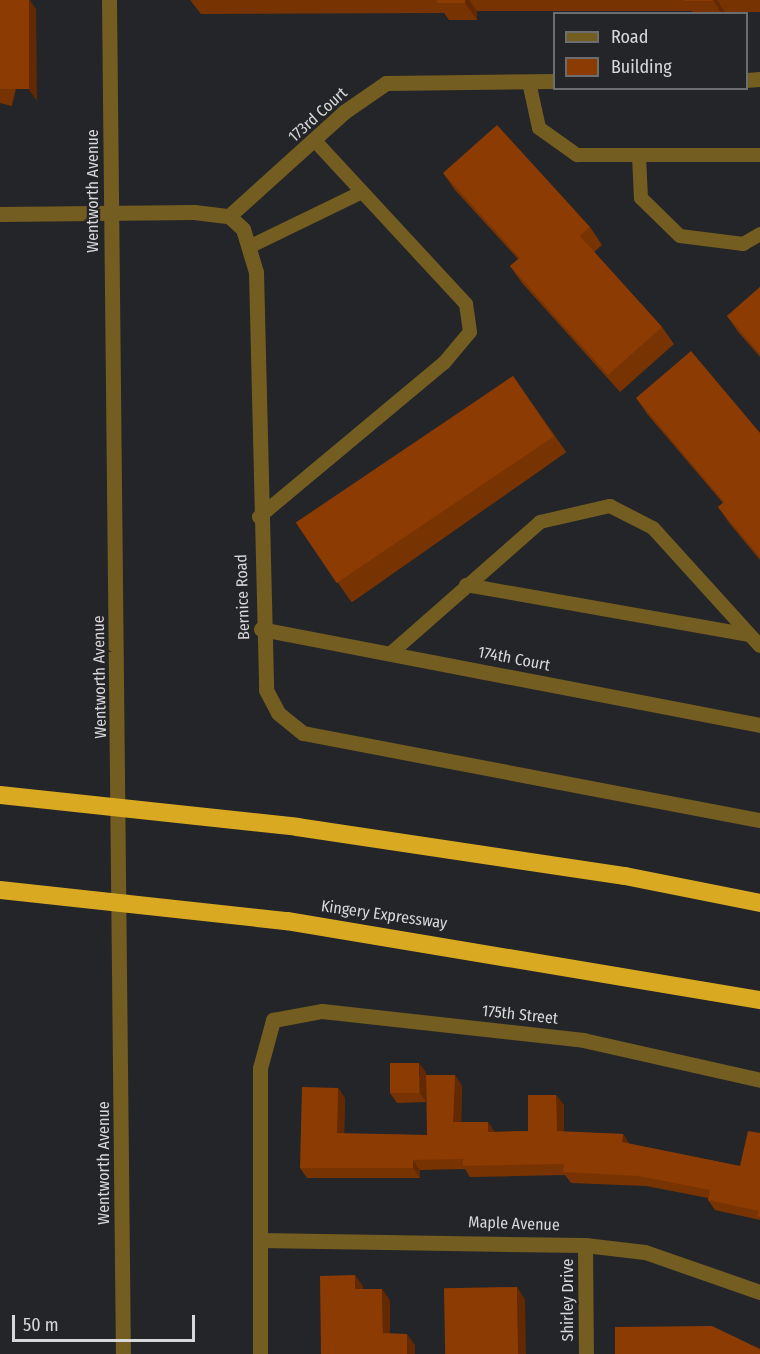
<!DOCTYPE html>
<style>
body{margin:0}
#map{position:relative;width:760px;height:1354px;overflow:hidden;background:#242528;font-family:"Fira Sans Condensed",sans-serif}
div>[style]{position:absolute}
.service>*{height:14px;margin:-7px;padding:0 7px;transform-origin:7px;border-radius:7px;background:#745d20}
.minor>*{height:15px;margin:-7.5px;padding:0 7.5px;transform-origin:7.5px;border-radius:7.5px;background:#745d20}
.tertiary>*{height:15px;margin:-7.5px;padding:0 7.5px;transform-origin:7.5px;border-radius:7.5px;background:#745d20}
.motorway>*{height:18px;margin:-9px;padding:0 9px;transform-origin:9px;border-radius:9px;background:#d9aa21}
.wall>*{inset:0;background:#783303;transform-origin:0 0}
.shaded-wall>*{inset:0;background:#622902}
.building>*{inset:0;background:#8c3b03;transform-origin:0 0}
span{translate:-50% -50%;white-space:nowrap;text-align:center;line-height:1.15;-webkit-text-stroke:4.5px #242528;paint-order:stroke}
.street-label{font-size:16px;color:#d8d8da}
.legend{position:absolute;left:553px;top:12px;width:195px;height:78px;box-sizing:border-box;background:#242528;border:2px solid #6c6d6f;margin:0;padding:8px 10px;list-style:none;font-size:18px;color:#d8d8da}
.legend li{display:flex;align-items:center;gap:12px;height:30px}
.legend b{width:30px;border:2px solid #6c6d6f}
.scale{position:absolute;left:12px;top:1315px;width:183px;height:27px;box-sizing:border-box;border:3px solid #d8d8da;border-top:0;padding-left:8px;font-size:18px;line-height:21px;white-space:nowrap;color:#d8d8da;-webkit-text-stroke:4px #242528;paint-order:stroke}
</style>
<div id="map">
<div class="service">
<i style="left:529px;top:82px;width:47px;rotate:77.7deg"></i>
<i style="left:539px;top:128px;width:47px;rotate:35.4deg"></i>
<i style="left:577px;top:155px;width:183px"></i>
<i style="left:639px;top:156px;width:42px;rotate:87.3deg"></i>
<i style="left:641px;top:198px;width:54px;rotate:44.3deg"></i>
<i style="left:680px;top:236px;width:64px;rotate:7.2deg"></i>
<i style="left:743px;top:244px;width:20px;rotate:-30deg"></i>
<i style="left:251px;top:246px;width:123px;rotate:-25.9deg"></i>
<i style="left:259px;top:517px;width:241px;rotate:-39.8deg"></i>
<i style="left:444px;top:363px;width:40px;rotate:-50deg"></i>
<i style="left:470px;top:332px;width:28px;rotate:-98deg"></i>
<i style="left:466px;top:304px;width:222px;rotate:-132.8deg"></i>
<i style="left:466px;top:585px;width:288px;rotate:10deg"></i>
<i style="left:390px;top:654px;width:200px;rotate:-41.3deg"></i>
<i style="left:540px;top:522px;width:72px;rotate:-12.9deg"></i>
<i style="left:610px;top:506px;width:48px;rotate:27.1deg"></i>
<i style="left:653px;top:528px;width:159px;rotate:47.8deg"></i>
</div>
<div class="minor">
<i style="left:746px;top:80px;width:14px;rotate:-4deg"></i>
<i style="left:229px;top:216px;width:155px;rotate:-42.1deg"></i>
<i style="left:344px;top:112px;width:51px;rotate:-34.6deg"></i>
<i style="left:386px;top:83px;width:168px;rotate:-0.7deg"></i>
<i style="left:261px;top:629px;width:508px;rotate:10.89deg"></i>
<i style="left:260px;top:1240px;width:325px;rotate:0.9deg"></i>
<i style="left:585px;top:1245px;width:60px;rotate:6.7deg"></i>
<i style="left:645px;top:1252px;width:122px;rotate:19.2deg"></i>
<i style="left:585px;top:1245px;width:109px;rotate:89.5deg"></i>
<i style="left:260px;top:1354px;width:286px;rotate:-90deg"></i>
<i style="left:260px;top:1068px;width:50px;rotate:-74.8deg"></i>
<i style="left:273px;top:1020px;width:50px;rotate:-10.4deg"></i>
<i style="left:322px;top:1011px;width:263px;rotate:6.3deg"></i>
<i style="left:583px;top:1040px;width:181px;rotate:12.7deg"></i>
</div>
<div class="tertiary">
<i style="left:109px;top:0;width:1354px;rotate:89.41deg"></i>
<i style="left:0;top:214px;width:194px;rotate:-0.6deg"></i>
<i style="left:194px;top:212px;width:35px;rotate:7deg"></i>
<i style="left:229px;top:216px;width:19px;rotate:43deg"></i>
<i style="left:243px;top:229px;width:45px;rotate:73.2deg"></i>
<i style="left:256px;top:272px;width:418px;rotate:88.6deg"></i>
<i style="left:266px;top:690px;width:26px;rotate:62deg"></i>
<i style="left:278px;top:713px;width:32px;rotate:39deg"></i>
<i style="left:303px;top:733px;width:465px;rotate:10.8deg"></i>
</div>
<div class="motorway">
<i style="left:0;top:795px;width:299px;rotate:6.1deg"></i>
<i style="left:297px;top:827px;width:332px;rotate:8.5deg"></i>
<i style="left:625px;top:876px;width:138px;rotate:11.3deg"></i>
<i style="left:0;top:890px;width:289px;rotate:6.2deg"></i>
<i style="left:287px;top:921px;width:480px;rotate:9.5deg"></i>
</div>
<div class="wall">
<i style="left:0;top:0;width:37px;height:100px;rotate:14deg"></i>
<i style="clip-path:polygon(190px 0,760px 0,760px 12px,725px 12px,725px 14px,694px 14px,692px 11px,477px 11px,477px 20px,449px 20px,444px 13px,201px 14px)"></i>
<i style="clip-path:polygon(443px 173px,590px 227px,602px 245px,594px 252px,662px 327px,674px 344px,620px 392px,522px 283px,510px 266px,518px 259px,455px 190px)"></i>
<i style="clip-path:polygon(760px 287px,760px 357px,739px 333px,727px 316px)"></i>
<i style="left:513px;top:376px;width:93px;height:262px;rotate:55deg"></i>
<i style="clip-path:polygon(636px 398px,760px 433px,760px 560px,730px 524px,718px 507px,723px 503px,648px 415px)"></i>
<i style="clip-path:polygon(426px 1072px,426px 1102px,397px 1103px,390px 1093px)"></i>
<i style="clip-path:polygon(455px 1075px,462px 1086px,461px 1122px,495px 1132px,528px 1131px,556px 1095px,564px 1105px,564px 1132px,623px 1134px,629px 1144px,740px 1166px,760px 1133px,760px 1220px,715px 1210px,708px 1200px,708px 1198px,646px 1186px,571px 1183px,565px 1175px,470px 1177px,465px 1169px,420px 1170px,420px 1178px,307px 1178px,300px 1168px,338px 1088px,345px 1098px,344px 1134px,427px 1135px)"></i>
</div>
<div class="shaded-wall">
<i style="clip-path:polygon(29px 0,30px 0,36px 9px,37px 101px,29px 90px)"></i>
<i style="clip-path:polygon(465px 0,469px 0,477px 11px,477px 20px,465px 3px)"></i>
<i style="clip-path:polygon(713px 0,717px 0,725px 12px,725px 14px,722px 14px)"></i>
<i style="clip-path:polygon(419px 1063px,426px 1072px,426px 1102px,420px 1093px)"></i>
<i style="clip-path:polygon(455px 1075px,462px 1086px,461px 1132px,453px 1122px)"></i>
<i style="clip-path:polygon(338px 1088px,345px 1098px,344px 1144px,337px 1133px)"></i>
<i style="clip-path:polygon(556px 1095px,564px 1105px,564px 1142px,557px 1131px)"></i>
<i style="clip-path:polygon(488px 1122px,495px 1132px,488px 1132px)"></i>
<i style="clip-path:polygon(623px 1134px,630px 1145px,622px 1142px)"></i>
<i style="clip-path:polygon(413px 1160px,420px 1170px,420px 1178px,413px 1168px)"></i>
<i style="clip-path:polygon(355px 1275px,363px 1286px,363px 1300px,355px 1289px)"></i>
<i style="clip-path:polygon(517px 1287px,525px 1299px,526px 1354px,518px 1354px)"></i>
<i style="clip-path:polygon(382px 1289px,390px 1300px,390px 1344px,383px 1333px)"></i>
<i style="clip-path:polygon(407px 1334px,415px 1345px,415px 1354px,407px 1354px)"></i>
</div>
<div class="building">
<i style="left:0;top:0;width:29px;height:89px"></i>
<i style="left:437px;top:0;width:28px;height:3px"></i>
<i style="left:685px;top:0;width:28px;height:1px"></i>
<i style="clip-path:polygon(497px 125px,590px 227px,580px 236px,662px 327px,608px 375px,510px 266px,520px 258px,443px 173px)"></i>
<i style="clip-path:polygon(760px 287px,760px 354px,727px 316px)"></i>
<i style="clip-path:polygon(691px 351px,760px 433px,760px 557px,718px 507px,724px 502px,636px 398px)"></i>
<i style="left:513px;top:376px;width:73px;height:262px;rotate:56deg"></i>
<i style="left:390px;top:1063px;width:29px;height:30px"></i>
<i style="clip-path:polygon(426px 1075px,455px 1075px,453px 1122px,488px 1122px,488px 1132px,528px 1131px,528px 1095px,556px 1095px,557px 1131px,623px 1134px,622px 1142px,740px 1166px,748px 1131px,760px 1133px,760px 1217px,757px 1216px,759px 1211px,708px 1200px,710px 1190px,639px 1176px,563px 1172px,564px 1164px,463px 1166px,463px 1159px,413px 1160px,413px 1168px,300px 1168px,302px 1087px,338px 1088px,337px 1133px,427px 1135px)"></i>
<i style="clip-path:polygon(355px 1275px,355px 1289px,382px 1289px,383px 1333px,407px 1334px,407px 1354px,321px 1354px,320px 1276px)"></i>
<i style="left:517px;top:1287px;width:67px;height:73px;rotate:89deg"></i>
<i style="clip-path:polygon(712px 1326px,760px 1349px,760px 1354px,615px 1354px,615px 1327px)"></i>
</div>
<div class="street-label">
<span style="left:318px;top:115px;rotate:-42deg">173rd Court</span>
<span style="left:93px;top:191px;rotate:-90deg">Wentworth Avenue</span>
<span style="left:243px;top:597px;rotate:-92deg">Bernice Road</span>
<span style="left:514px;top:659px;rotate:11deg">174th Court</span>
<span style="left:100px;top:677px;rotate:-91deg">Wentworth Avenue</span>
<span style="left:384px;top:915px;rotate:8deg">Kingery Expressway</span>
<span style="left:520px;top:1015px;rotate:6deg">175th Street</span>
<span style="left:104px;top:1163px;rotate:-90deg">Wentworth Avenue</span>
<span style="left:514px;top:1224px;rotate:2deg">Maple Avenue</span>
<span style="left:568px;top:1300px;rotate:-90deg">Shirley Drive</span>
</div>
<ul class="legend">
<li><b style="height:8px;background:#745d20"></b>Road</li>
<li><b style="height:16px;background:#8c3b03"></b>Building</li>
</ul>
<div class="scale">50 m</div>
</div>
